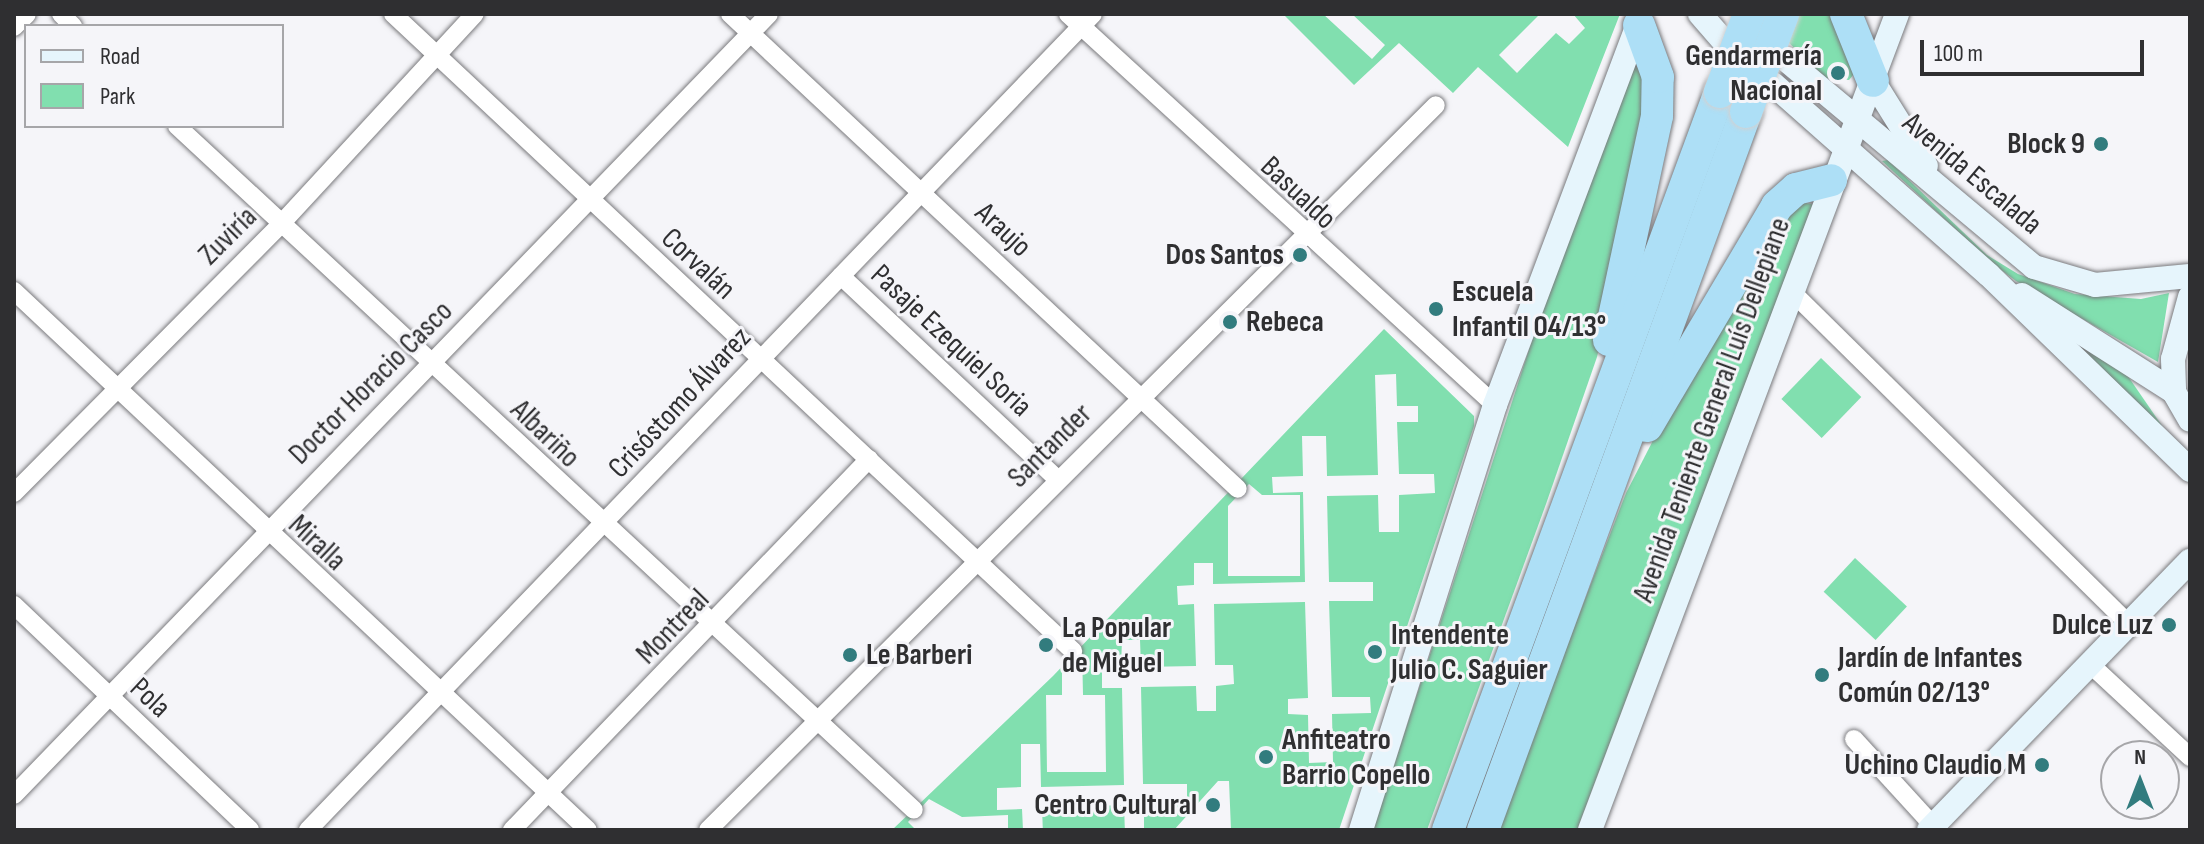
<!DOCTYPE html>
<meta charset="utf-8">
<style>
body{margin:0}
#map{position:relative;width:2204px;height:844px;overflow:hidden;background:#f5f5f9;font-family:"Sofia Sans Condensed",sans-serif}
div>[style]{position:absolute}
.green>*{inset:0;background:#81dfaf;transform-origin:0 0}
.roads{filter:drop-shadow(0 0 2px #7a7a7d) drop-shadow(0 0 2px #7a7a7d)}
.street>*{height:18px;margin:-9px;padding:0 9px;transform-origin:9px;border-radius:9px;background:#fff}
.secondary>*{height:24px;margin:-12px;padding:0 12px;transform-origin:12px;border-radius:12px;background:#e6f5fc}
.highway>*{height:32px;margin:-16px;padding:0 16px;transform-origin:16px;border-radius:16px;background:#addff6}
.bridges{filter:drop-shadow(0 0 2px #d1d1d2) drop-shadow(0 0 2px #d1d1d2)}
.highway-bridge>*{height:32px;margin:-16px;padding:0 16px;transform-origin:16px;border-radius:16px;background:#addff6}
.dots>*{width:22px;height:22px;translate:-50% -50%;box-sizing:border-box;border:4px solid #f5f5f9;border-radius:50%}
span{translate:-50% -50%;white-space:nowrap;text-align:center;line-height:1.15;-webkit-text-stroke:6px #f5f5f9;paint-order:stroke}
.poi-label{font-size:30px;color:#2f2f31;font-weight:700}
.right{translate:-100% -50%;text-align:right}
.left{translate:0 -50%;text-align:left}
.street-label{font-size:30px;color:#2f2f31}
.frame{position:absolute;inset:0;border:16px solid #2f2f31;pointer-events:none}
.legend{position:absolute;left:24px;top:24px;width:260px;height:104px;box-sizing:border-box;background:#f5f5f9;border:2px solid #a6a6a9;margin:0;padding:10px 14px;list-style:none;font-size:24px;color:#2f2f31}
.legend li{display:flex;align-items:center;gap:16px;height:40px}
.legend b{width:40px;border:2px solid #a6a6a9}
.north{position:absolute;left:2100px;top:740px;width:80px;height:80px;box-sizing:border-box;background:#f5f5f9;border:2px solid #a6a6a9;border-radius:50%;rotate:0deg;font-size:22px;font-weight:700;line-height:32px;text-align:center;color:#2f2f31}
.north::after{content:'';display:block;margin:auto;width:28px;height:36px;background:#327c7e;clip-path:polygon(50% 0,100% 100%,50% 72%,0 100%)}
.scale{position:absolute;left:1920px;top:40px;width:224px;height:36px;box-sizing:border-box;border:4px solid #2f2f31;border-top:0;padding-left:10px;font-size:24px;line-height:28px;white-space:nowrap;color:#2f2f31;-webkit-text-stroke:6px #f5f5f9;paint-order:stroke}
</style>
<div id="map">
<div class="green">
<i style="clip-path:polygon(1283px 14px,1323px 14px,1372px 59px,1385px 45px,1352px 14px,1540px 14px,1499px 55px,1517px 73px,1556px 33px,1569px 44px,1585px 28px,1573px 14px,1620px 14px,1568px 147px,1478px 67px,1453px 93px,1399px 43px,1354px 85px)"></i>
<i style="clip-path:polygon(1798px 14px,1839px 14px,1854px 74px,1849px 80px,1826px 78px,1789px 43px)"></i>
<i style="clip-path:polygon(1651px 62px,1626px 234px,1597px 357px,1546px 504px,1427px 830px,1373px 830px,1537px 325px,1636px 63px)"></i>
<i style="clip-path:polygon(1888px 160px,1987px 255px,2018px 274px,2075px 294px,2141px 299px,2169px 293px,2158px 362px,2016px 281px,1992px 263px,1882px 161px)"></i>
<i style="clip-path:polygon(1792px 201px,1813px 204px,1577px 830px,1496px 830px,1626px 493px,1699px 351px)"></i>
<i style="clip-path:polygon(2054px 328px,2123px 369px,2180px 452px)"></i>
<i style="clip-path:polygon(evenodd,1384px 329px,1474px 416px,1474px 426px,1339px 830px,1231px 830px,1229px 781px,1218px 781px,1174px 830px,1144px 830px,1144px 804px,1187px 803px,1187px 784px,1143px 784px,1141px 687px,1196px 686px,1197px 711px,1216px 711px,1216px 686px,1234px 684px,1233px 665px,1215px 665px,1214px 604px,1305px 602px,1308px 698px,1288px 699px,1288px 714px,1308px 715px,1309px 763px,1333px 762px,1332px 714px,1371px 713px,1370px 697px,1332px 697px,1329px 601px,1373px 601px,1373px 582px,1329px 582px,1327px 496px,1378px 495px,1379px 532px,1399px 532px,1399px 495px,1435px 493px,1434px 474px,1399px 474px,1397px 422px,1418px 422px,1418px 406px,1397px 406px,1396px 374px,1375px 375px,1378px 475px,1327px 476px,1326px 436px,1302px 436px,1303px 476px,1272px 477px,1273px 493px,1303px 492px,1305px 582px,1213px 584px,1213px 563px,1194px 563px,1194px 585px,1177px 586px,1178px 605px,1194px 604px,1196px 666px,1141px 667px,1140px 640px,1122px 640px,1121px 667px,1102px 668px,1102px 688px,1122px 688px,1124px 785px,1041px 787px,1040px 744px,1021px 744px,1021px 787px,997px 788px,997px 810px,1022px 809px,1023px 830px,1008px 830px,1008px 815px,962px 817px,929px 799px,908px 822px,916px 830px,892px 830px,1053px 676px,1384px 329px,1249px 484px,1262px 495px,1300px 495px,1300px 576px,1228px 576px,1228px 506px,1249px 484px,1384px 329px,1082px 649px,1083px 695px,1105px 695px,1106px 772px,1047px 772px,1046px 695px,1062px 695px,1062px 671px,1082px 649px)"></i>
<i style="left:1821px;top:358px;width:56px;height:57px;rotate:44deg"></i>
<i style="left:1855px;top:558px;width:71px;height:46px;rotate:43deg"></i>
<i style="left:1124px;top:805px;width:25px;height:82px;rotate:88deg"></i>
</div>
<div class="roads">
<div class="street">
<i style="left:61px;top:14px;width:17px;rotate:45deg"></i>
<i style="left:393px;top:14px;width:932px;rotate:43.13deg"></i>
<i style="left:730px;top:14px;width:695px;rotate:43.08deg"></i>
<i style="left:1068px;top:14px;width:579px;rotate:42.48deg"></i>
<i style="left:14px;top:27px;width:18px;rotate:-45deg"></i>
<i style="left:177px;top:126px;width:1005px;rotate:42.86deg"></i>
<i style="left:841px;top:276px;width:296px;rotate:43.2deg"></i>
<i style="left:14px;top:291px;width:787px;rotate:43.2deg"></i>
<i style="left:1791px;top:291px;width:474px;rotate:44.6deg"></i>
<i style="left:14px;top:493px;width:378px;rotate:-45.2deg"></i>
<i style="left:280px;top:225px;width:287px;rotate:-47.3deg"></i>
<i style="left:14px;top:605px;width:326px;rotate:43.6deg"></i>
<i style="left:2090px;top:664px;width:137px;rotate:42.9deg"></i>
<i style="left:1854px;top:739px;width:123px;rotate:47.6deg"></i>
<i style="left:14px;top:795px;width:1086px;rotate:-45.97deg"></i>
<i style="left:308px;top:830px;width:1132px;rotate:-46.11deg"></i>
<i style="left:512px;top:830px;width:515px;rotate:-46.1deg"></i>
<i style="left:708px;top:830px;width:1027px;rotate:-44.88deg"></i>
</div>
<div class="secondary">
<i style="left:1700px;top:14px;width:33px;rotate:49deg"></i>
<i style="left:1784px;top:58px;width:326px;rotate:39.9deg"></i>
<i style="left:2034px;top:267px;width:64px;rotate:16.4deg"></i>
<i style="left:2095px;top:285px;width:95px;rotate:-5.4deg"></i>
<i style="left:1873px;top:81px;width:100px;rotate:58.1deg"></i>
<i style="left:1773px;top:84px;width:288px;rotate:41.5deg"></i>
<i style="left:1989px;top:275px;width:280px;rotate:44.1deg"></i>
<i style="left:2022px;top:295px;width:180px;rotate:32.5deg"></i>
<i style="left:2190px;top:297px;width:64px;rotate:105.3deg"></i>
<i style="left:2173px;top:359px;width:33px;rotate:88deg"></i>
<i style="left:2174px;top:392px;width:32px;rotate:60deg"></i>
<i style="left:1361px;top:830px;width:446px;rotate:-72.5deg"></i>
<i style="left:1495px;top:405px;width:411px;rotate:-69.4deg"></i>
<i style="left:1590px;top:830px;width:872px;rotate:-69.38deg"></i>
<i style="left:1929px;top:830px;width:375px;rotate:-45.9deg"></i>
</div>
<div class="highway">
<i style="left:1846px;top:14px;width:72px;rotate:68.1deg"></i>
<i style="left:1609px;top:340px;width:229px;rotate:-77.9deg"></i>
<i style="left:1657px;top:116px;width:39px;rotate:-89deg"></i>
<i style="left:1658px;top:77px;width:55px;rotate:-110.1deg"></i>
<i style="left:1647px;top:426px;width:256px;rotate:-59.4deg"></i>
<i style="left:1777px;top:206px;width:25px;rotate:-42deg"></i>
<i style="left:1796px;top:189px;width:36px;rotate:-14deg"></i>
<i style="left:1448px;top:830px;width:787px;rotate:-69.77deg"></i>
<i style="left:1483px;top:830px;width:765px;rotate:-69.88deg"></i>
</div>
</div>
<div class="bridges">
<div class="highway-bridge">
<i style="left:1720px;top:92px;width:83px;rotate:-69.6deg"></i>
<i style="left:1746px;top:112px;width:105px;rotate:-69.3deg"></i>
</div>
</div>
<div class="dots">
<i style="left:1838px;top:73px;background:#327c7e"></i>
<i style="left:2101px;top:144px;background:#327c7e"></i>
<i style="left:1300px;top:255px;background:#327c7e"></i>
<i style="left:1436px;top:309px;background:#327c7e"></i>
<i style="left:1230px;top:322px;background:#327c7e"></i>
<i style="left:2169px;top:625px;background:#327c7e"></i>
<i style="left:1046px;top:645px;background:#327c7e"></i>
<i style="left:1375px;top:652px;background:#327c7e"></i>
<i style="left:850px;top:655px;background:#327c7e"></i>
<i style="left:1822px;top:675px;background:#327c7e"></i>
<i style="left:1266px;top:757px;background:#327c7e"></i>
<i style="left:2042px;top:765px;background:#327c7e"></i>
<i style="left:1213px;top:805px;background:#327c7e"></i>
</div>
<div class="poi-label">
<span class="right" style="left:1822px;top:73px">Gendarmería<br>Nacional</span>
<span class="right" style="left:2085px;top:144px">Block 9</span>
<span class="right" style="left:1284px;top:255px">Dos Santos</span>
<span class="left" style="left:1452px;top:309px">Escuela<br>Infantil 04/13°</span>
<span class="left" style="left:1246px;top:322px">Rebeca</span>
<span class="right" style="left:2153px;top:625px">Dulce Luz</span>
<span class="left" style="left:1062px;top:645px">La Popular<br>de Miguel</span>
<span class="left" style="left:1391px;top:652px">Intendente<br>Julio C. Saguier</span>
<span class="left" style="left:866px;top:655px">Le Barberi</span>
<span class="left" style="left:1838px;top:675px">Jardín de Infantes<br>Común 02/13°</span>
<span class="left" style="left:1282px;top:757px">Anfiteatro<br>Barrio Copello</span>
<span class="right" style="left:2026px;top:765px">Uchino Claudio M</span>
<span class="right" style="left:1197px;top:805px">Centro Cultural</span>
</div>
<div class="street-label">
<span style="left:1972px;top:174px;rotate:40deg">Avenida Escalada</span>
<span style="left:1298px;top:193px;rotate:43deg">Basualdo</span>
<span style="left:1003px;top:230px;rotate:43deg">Araujo</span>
<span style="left:228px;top:236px;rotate:-45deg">Zuviría</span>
<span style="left:698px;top:264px;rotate:43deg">Corvalán</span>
<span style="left:951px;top:341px;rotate:43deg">Pasaje Ezequiel Soria</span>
<span style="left:371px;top:383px;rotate:-45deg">Doctor Horacio Casco</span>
<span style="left:680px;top:403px;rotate:-47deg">Crisóstomo Álvarez</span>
<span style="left:1712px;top:410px;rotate:-70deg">Avenida Teniente General Luís Dellepiane</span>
<span style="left:545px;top:434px;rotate:44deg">Albariño</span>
<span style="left:1050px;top:446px;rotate:-45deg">Santander</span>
<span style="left:317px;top:543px;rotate:43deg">Miralla</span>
<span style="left:673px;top:627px;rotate:-46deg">Montreal</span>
<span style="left:150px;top:698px;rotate:43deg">Pola</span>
</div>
<div class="frame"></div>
<ul class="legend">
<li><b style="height:10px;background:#e6f5fc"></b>Road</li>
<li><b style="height:22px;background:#81dfaf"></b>Park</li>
</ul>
<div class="north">N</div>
<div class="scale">100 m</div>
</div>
